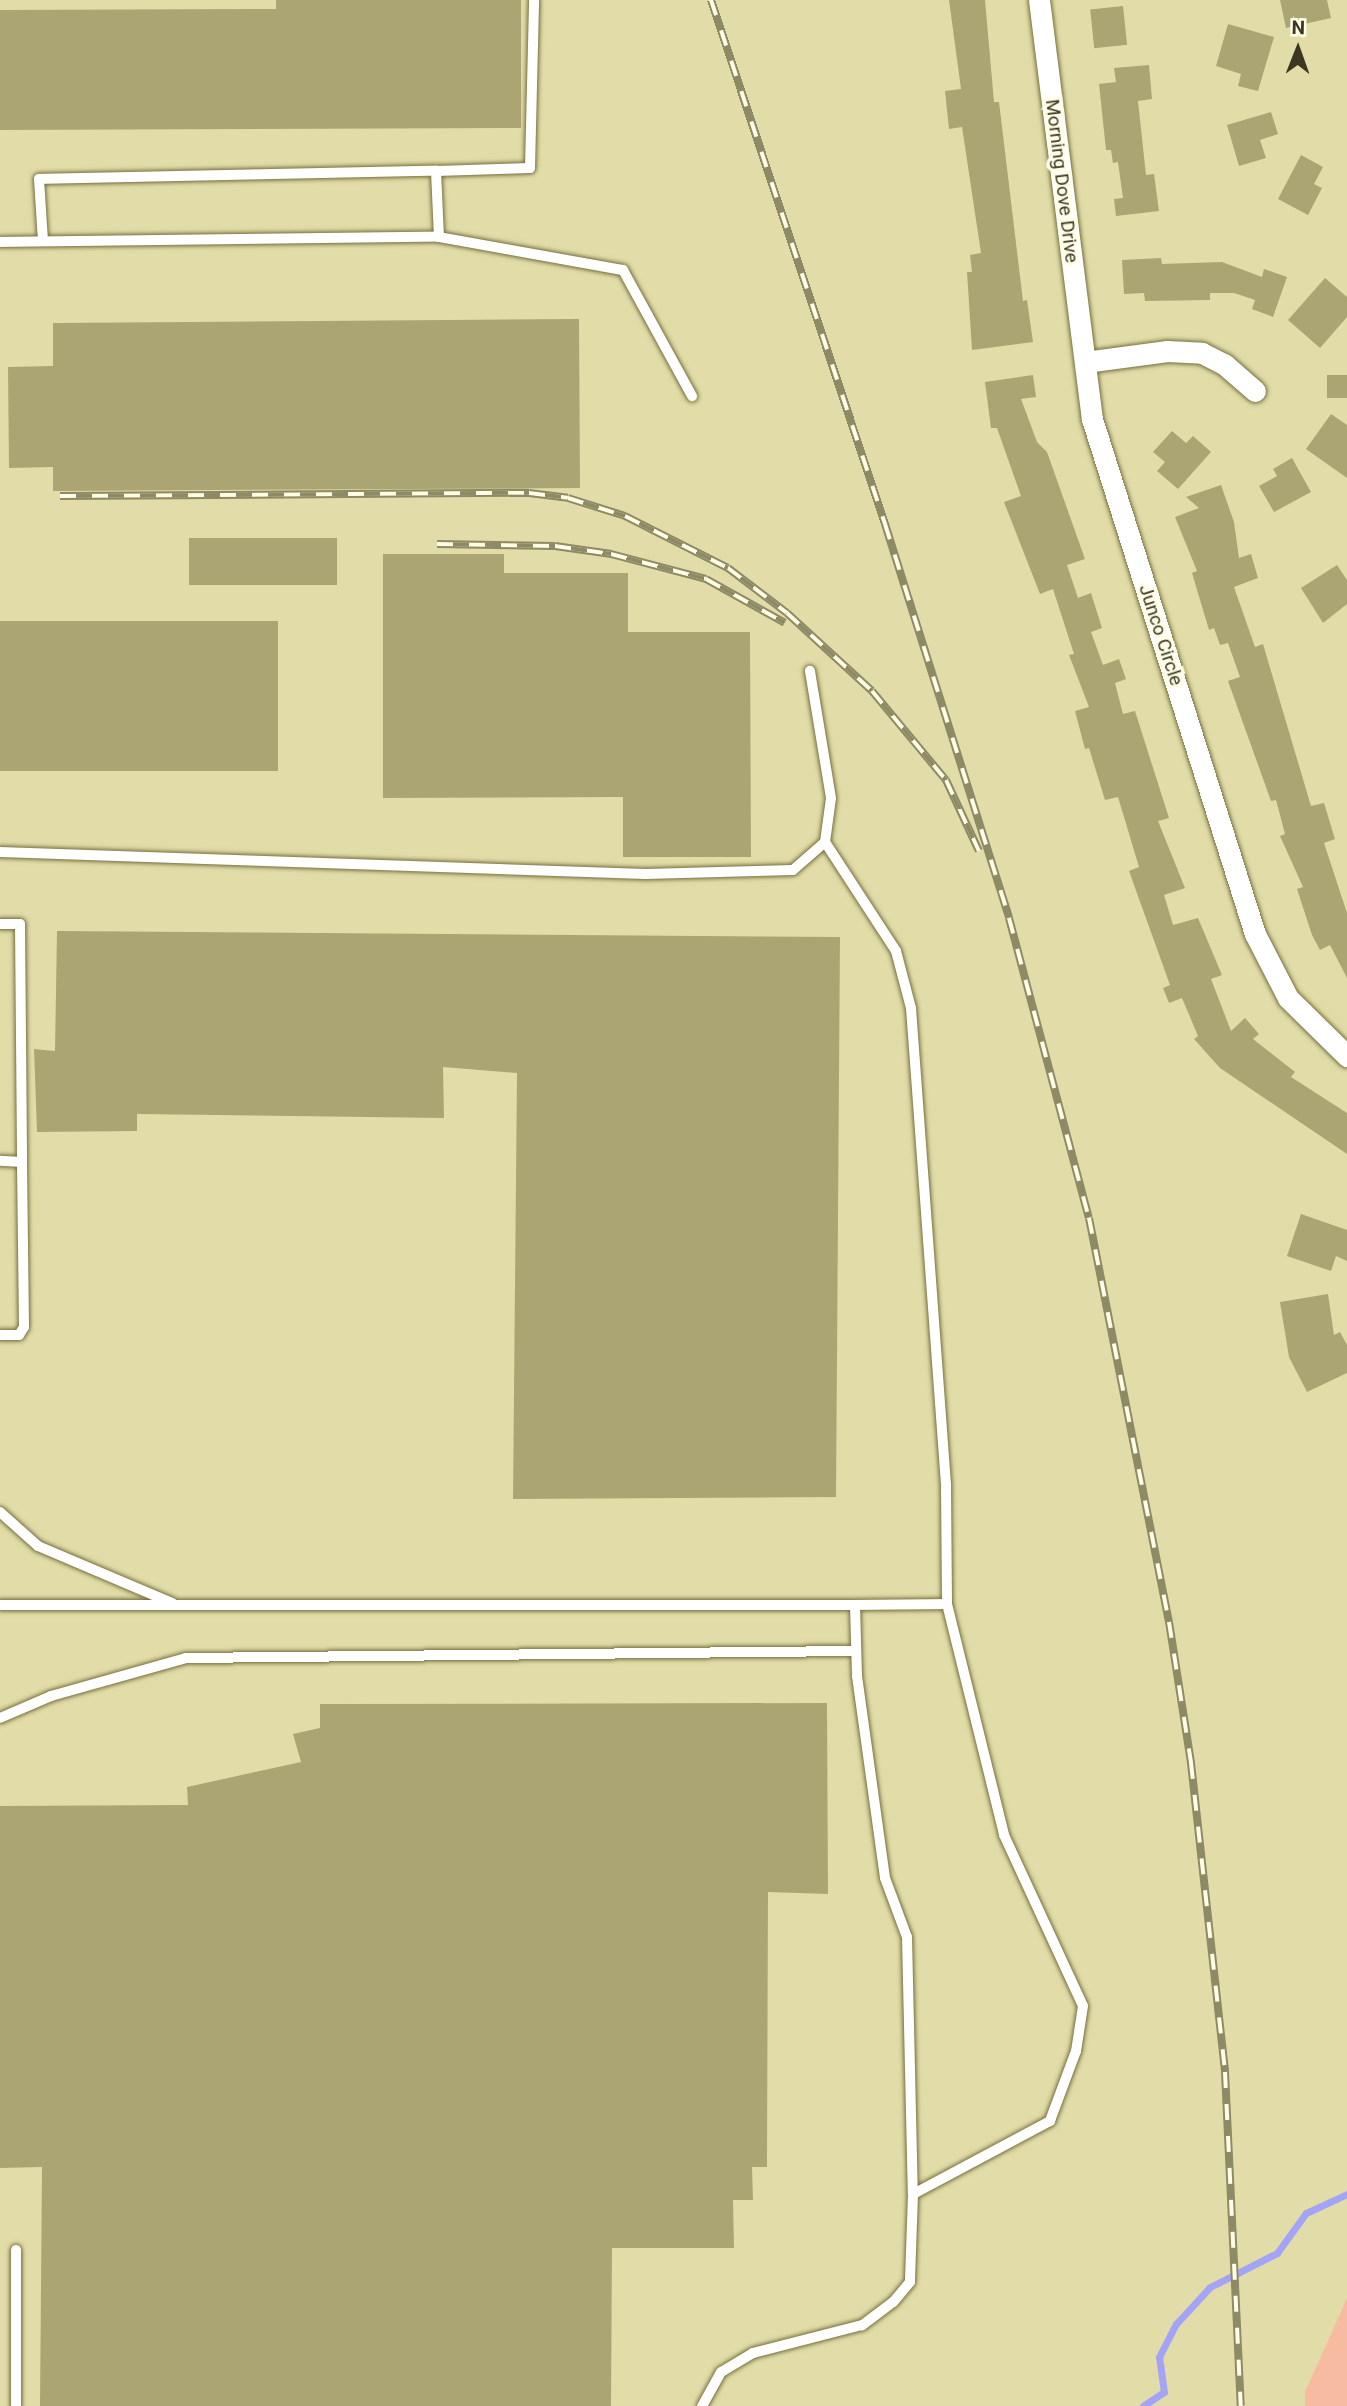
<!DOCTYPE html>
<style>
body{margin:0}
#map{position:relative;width:1347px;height:2406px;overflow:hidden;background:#e2dda8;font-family:Roboto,sans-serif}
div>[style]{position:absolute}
.green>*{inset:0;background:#f7bba2}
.stream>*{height:7px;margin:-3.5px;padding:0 3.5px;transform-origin:3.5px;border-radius:3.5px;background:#a4a4f7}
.building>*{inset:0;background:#aaa572;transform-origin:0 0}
.roads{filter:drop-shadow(0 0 2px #75703f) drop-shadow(0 0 2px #75703f)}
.lane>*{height:10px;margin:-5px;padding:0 5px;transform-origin:5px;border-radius:5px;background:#fff}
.street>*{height:21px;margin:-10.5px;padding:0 10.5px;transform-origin:10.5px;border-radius:10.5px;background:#fff}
.rail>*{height:8px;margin-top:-4px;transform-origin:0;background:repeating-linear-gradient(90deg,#fffde8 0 16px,#8d8a65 0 32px);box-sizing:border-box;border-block:2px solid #8d8a65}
span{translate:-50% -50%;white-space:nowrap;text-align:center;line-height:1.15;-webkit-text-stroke:7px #fffde8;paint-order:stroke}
.street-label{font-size:19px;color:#3a3823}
.north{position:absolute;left:1263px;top:14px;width:70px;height:70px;-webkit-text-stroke:5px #fffde8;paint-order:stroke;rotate:1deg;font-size:19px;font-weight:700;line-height:28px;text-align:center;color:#3a3823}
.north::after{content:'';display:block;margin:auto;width:24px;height:32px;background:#3a3823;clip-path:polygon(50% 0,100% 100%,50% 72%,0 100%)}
</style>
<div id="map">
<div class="green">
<i style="clip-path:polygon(1347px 2298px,1347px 2406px,1305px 2406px,1305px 2392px)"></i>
</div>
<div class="stream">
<i style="left:1143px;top:2406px;width:25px;rotate:-34deg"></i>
<i style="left:1164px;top:2392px;width:35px;rotate:-98deg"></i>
<i style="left:1159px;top:2357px;width:37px;rotate:-63deg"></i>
<i style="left:1176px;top:2324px;width:50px;rotate:-47.4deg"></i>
<i style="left:1210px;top:2287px;width:75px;rotate:-26.9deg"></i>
<i style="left:1277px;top:2253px;width:49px;rotate:-54.1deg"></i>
<i style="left:1306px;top:2213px;width:45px;rotate:-24.9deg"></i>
</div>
<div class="building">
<i style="clip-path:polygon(276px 0,521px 0,521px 128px,0 130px,0 10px,276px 9px)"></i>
<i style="clip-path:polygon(949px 0,985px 0,994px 102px,999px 102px,1023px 301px,1027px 300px,1033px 342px,972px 350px,967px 272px,972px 272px,970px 255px,981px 253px,962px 127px,949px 129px,945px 91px,961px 89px)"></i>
<i style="clip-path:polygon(1280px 0,1327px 0,1331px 18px,1286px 28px)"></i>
<i style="left:1123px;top:6px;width:39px;height:33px;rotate:84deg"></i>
<i style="clip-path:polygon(1228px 24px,1274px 37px,1258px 91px,1238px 86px,1241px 74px,1216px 66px)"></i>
<i style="clip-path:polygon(1149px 65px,1152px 99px,1138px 101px,1146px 175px,1154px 174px,1159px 211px,1116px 216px,1114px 199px,1123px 198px,1118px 162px,1113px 163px,1111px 150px,1106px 150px,1099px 84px,1116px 82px,1114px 68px)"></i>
<i style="clip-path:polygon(1271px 112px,1278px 134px,1260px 140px,1266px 158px,1239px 166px,1227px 125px)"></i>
<i style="clip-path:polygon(1301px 155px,1323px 167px,1314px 184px,1322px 188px,1308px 215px,1278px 199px)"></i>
<i style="clip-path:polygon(1161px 258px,1162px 264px,1222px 262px,1262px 277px,1264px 269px,1287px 277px,1273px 317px,1252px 309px,1255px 300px,1234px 293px,1210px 293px,1210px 300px,1145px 301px,1144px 293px,1124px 294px,1122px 260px)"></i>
<i style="clip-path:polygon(1325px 278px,1347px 297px,1347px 317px,1320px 348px,1288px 320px)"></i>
<i style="clip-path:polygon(579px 319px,580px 488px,53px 491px,53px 467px,9px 468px,8px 367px,53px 366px,53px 323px)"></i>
<i style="clip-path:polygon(1033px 375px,1036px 397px,1021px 399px,1037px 442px,1047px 452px,1085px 559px,1067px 565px,1078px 598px,1091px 593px,1102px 628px,1091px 632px,1103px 665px,1119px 659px,1126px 679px,1115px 683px,1123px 714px,1135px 711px,1169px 818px,1158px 821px,1185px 888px,1164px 895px,1173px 925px,1198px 918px,1222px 975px,1211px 979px,1231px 1031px,1245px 1018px,1259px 1034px,1253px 1039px,1295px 1072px,1291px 1077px,1347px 1113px,1347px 1154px,1220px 1068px,1194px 1039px,1198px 1036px,1182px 998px,1169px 1003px,1163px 988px,1170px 985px,1129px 871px,1139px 867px,1118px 797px,1105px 800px,1089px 748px,1085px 749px,1075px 711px,1089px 707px,1069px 655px,1074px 654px,1053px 589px,1040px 594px,1004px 502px,1021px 496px,997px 428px,991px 428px,985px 382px)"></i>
<i style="left:1347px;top:375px;width:23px;height:20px;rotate:90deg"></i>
<i style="clip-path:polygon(1331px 414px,1347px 425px,1347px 478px,1306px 449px)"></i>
<i style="clip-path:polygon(1172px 431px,1186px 443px,1193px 436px,1211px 452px,1178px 489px,1157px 471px,1165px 462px,1153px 452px)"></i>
<i style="clip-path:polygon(1292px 458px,1311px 492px,1274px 512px,1259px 486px,1277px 476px,1273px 469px)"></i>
<i style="clip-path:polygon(1221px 485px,1234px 522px,1239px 558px,1251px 554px,1258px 578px,1234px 587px,1255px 647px,1263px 644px,1311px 806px,1324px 803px,1335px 839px,1324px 843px,1347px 913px,1347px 978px,1330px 945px,1320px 950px,1312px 935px,1297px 889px,1303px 887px,1280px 836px,1285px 834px,1276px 800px,1271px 801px,1228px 681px,1240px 677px,1228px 643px,1220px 645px,1214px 628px,1209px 630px,1192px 573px,1197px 571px,1175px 517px,1199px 508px,1186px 497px)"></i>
<i style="left:337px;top:538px;width:47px;height:148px;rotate:90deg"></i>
<i style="clip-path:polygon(383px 554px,504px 554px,504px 573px,628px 573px,628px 632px,750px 632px,751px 857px,623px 857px,623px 797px,383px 798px)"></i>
<i style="clip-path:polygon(1337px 565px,1347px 580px,1347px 604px,1323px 623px,1301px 588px)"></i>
<i style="left:278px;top:621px;width:150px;height:278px;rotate:90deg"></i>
<i style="clip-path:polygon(57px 931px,840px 937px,836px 1497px,513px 1499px,517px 1073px,443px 1067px,444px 1118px,137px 1114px,137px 1131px,37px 1132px,34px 1049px,55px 1051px)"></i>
<i style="clip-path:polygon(1301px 1214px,1347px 1230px,1347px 1261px,1336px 1256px,1331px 1271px,1287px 1256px)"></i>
<i style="clip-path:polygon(1328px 1294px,1334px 1335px,1340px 1332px,1347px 1345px,1347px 1373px,1307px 1392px,1289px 1357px,1280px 1302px)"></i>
<i style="clip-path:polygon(827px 1703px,828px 1894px,768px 1892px,767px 2167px,752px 2167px,753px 2200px,733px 2200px,734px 2248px,612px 2248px,611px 2406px,40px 2406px,42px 2167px,0 2168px,0 1806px,188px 1805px,187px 1787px,301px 1762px,293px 1734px,320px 1728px,320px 1704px)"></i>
</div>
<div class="roads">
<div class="lane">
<i style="left:439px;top:237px;width:187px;rotate:10.2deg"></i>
<i style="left:623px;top:270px;width:144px;rotate:61.3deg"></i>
<i style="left:43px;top:241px;width:62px;rotate:-93.7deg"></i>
<i style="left:39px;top:179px;width:397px;rotate:-1.2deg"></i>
<i style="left:0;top:242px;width:439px;rotate:-0.7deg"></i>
<i style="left:439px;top:237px;width:66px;rotate:-92.6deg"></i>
<i style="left:436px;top:171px;width:94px;rotate:-1.8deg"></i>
<i style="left:530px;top:168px;width:168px;rotate:-88.6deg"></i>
<i style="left:825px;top:842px;width:130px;rotate:56.9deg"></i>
<i style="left:896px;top:951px;width:59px;rotate:75.3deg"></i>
<i style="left:911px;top:1008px;width:480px;rotate:85.8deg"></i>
<i style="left:946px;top:1487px;width:117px;rotate:89.5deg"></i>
<i style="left:0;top:852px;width:646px;rotate:1.95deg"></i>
<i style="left:646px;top:874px;width:147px;rotate:-1.6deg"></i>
<i style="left:793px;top:870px;width:43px;rotate:-41.2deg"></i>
<i style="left:825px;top:842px;width:44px;rotate:-82.2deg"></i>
<i style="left:831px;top:798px;width:129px;rotate:-99.4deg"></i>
<i style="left:0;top:924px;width:20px"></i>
<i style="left:20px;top:924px;width:238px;rotate:89.5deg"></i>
<i style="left:22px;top:1162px;width:22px;rotate:-177deg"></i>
<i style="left:0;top:1335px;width:19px"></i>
<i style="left:19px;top:1335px;width:9px;rotate:-58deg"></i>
<i style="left:24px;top:1327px;width:165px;rotate:-90.7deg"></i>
<i style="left:0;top:1512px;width:51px;rotate:41.8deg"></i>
<i style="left:38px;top:1546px;width:146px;rotate:23deg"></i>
<i style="left:0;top:1605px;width:855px"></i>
<i style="left:855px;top:1605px;width:71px;rotate:88.4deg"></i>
<i style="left:857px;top:1676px;width:204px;rotate:82.1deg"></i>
<i style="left:885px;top:1878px;width:63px;rotate:69.6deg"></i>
<i style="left:907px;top:1937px;width:257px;rotate:88.7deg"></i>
<i style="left:913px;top:2194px;width:88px;rotate:92deg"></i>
<i style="left:910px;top:2282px;width:26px;rotate:130deg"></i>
<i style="left:893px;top:2302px;width:39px;rotate:143deg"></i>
<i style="left:862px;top:2325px;width:113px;rotate:165.6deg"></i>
<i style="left:753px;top:2353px;width:37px;rotate:149deg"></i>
<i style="left:721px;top:2372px;width:39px;rotate:119deg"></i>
<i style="left:855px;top:1605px;width:92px;rotate:-0.6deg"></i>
<i style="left:947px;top:1604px;width:238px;rotate:76.1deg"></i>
<i style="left:1004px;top:1835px;width:188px;rotate:65.2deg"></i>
<i style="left:1083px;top:2006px;width:46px;rotate:98.8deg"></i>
<i style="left:1076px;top:2051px;width:75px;rotate:110.4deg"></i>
<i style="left:1050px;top:2121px;width:155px;rotate:151.9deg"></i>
<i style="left:0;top:1718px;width:56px;rotate:-23.3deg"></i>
<i style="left:51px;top:1696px;width:140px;rotate:-15.7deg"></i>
<i style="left:186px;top:1658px;width:670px;rotate:-0.6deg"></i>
<i style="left:16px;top:2250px;width:156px;rotate:90deg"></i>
</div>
<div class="street">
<i style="left:1039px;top:0;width:422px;rotate:82.8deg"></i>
<i style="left:1092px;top:419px;width:540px;rotate:72.44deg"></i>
<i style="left:1255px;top:934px;width:72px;rotate:62.7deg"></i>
<i style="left:1288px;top:998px;width:83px;rotate:44.5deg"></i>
<i style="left:1085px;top:362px;width:83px;rotate:-7.6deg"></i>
<i style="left:1167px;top:351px;width:35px;rotate:3deg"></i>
<i style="left:1202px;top:353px;width:25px;rotate:27deg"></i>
<i style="left:1224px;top:364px;width:41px;rotate:41.1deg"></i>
</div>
</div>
<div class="rail">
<i style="left:711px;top:0;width:552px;rotate:71.63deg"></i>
<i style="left:885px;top:524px;width:413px;rotate:72.5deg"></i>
<i style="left:1009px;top:918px;width:310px;rotate:75.1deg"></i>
<i style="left:1089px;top:1218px;width:412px;rotate:78.8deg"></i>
<i style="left:1169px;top:1622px;width:143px;rotate:81.1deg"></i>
<i style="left:1191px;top:1763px;width:311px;rotate:83.7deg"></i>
<i style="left:1225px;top:2072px;width:334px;rotate:87.3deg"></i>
<i style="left:60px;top:496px;width:469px;rotate:-0.4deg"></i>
<i style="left:529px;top:493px;width:39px;rotate:7deg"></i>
<i style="left:568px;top:498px;width:60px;rotate:17.5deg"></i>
<i style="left:625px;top:516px;width:115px;rotate:26.8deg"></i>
<i style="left:728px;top:568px;width:74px;rotate:37.3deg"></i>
<i style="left:787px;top:613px;width:115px;rotate:42.5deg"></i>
<i style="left:872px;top:691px;width:116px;rotate:50.3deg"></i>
<i style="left:946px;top:780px;width:78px;rotate:65.1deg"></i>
<i style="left:437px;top:544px;width:118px;rotate:1deg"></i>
<i style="left:555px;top:546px;width:57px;rotate:8.1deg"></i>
<i style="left:611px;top:554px;width:98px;rotate:14.7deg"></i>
<i style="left:706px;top:579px;width:90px;rotate:29.1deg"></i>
</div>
<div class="street-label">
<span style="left:1062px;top:181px;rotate:83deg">Morning Dove Drive</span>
<span style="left:1161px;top:635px;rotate:72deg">Junco Circle</span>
</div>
<div class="north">N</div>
</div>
